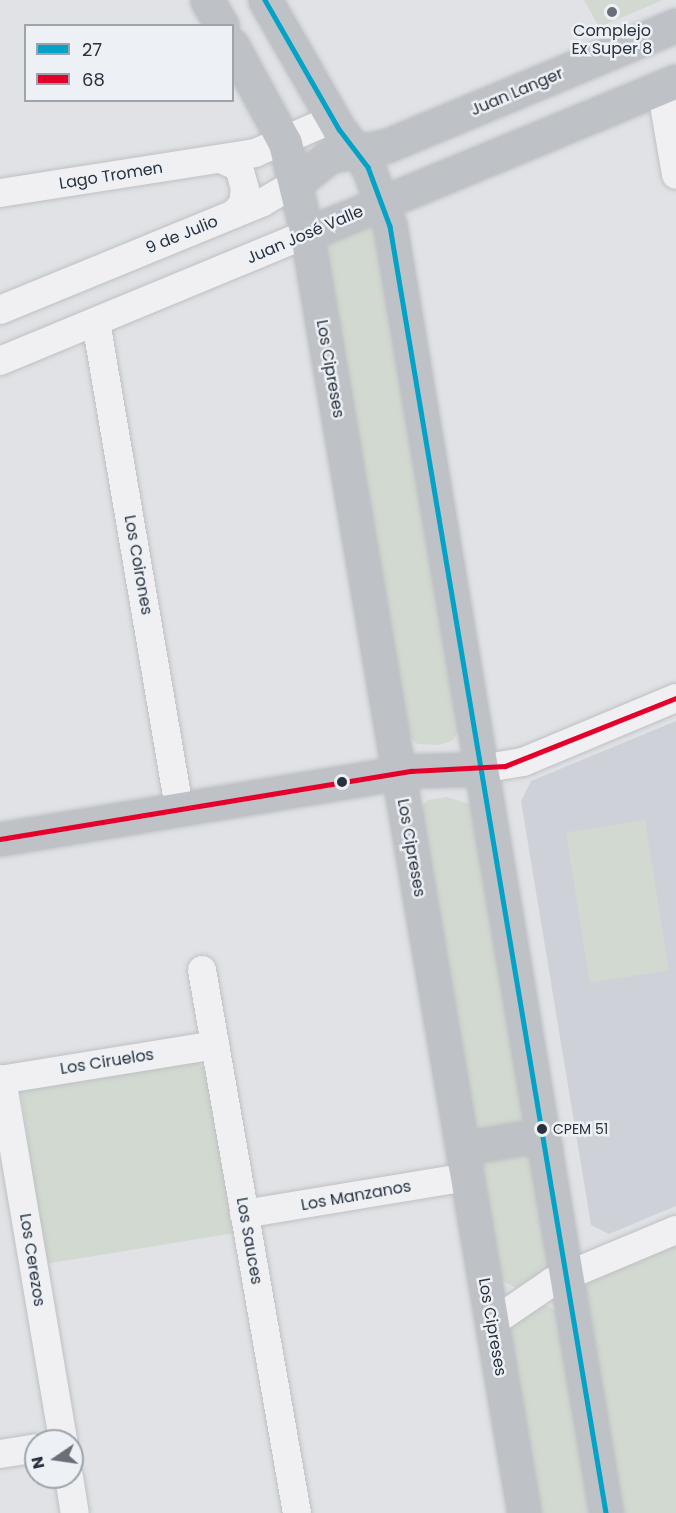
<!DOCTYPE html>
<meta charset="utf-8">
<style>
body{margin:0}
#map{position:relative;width:676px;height:1513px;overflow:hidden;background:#e0e2e5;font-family:Poppins,sans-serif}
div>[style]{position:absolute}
.built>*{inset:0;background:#ced2d8}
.green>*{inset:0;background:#d1d9d0;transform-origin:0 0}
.roads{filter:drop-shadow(0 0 2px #bec0c3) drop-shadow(0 0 2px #bec0c3)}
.minor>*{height:28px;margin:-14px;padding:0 14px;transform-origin:14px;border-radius:14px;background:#f0f0f2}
.secondary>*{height:33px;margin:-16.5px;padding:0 16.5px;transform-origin:16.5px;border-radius:16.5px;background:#bec1c5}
.bus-1>*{height:4.5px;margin:-2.25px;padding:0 2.25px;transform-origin:2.25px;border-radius:2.25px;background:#02a3c7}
.bus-2>*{height:4.5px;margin:-2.25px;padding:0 2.25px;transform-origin:2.25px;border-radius:2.25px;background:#e4002b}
.dots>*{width:16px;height:16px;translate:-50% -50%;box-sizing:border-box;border:3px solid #edf1f5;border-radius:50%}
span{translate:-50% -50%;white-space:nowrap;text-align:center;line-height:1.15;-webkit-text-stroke:5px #edf1f5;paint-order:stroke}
.bus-label{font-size:14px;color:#28313e}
.left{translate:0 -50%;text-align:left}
.poi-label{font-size:16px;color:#28313e}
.street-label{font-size:16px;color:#28313e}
.legend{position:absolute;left:24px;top:24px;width:210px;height:78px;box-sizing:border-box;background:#edf1f5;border:2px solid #9ea4ac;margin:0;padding:8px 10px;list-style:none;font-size:18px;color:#28313e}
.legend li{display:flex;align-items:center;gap:12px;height:30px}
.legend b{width:30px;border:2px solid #9ea4ac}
.north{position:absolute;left:24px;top:1429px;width:60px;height:60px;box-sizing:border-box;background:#edf1f5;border:2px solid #9ea4ac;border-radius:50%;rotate:257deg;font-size:16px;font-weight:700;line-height:24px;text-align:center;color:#28313e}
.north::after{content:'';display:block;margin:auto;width:21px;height:27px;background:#686f78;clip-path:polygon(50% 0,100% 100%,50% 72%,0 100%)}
</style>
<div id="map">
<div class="built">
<i style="clip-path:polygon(676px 721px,676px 1206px,609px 1234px,591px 1225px,521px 801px,531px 781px)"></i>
</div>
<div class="green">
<i style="clip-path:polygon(584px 0,663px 0,599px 27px)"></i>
<i style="clip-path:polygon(369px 224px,376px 228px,460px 730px,452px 741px,439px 745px,418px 744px,408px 736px,325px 244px)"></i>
<i style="clip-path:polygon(447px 797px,472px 805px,530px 1129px,475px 1136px,420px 809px,428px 800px)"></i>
<i style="left:645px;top:820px;width:152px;height:80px;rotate:81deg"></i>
<i style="clip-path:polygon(195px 1060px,206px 1070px,234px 1233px,45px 1264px,21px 1091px)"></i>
<i style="clip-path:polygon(530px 1150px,553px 1266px,516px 1288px,500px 1279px,479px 1162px)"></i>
<i style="clip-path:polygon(676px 1242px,676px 1513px,623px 1513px,586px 1288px,589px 1280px)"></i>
<i style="clip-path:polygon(546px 1305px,557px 1311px,595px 1513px,537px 1513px,507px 1336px,509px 1322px,538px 1306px)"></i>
</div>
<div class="roads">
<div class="minor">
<i style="left:661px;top:87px;width:89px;rotate:80.3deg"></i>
<i style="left:223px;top:160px;width:17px;rotate:24deg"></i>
<i style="left:239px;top:167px;width:23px;rotate:75deg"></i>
<i style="left:245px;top:189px;width:15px;rotate:98deg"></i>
<i style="left:243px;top:204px;width:13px;rotate:132deg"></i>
<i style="left:0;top:193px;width:258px;rotate:-8.9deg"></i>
<i style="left:255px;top:153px;width:85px;rotate:-23.6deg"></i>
<i style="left:0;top:310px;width:284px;rotate:-22.3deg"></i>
<i style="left:263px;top:202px;width:38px;rotate:-30deg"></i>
<i style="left:96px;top:322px;width:494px;rotate:80.3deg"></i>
<i style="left:0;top:361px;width:332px;rotate:-22.5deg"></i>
<i style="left:481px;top:769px;width:43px;rotate:-9.5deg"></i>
<i style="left:523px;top:762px;width:166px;rotate:-22.7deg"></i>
<i style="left:202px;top:970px;width:551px;rotate:80.08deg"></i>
<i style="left:2px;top:1079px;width:367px;rotate:80.4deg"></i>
<i style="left:0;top:1080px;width:218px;rotate:-9.2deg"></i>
<i style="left:244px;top:1214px;width:226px;rotate:-9.4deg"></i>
<i style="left:492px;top:1323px;width:73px;rotate:-34.3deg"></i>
<i style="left:552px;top:1282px;width:134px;rotate:-22.8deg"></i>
<i style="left:0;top:1454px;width:36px;rotate:-9deg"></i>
<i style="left:69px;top:1477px;width:36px;rotate:81deg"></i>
</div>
<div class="secondary">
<i style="left:207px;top:0;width:30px;rotate:60deg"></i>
<i style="left:265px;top:0;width:149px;rotate:60.2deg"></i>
<i style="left:339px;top:129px;width:48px;rotate:52.7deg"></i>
<i style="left:368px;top:167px;width:63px;rotate:69.6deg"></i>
<i style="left:390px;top:226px;width:1305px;rotate:80.47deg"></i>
<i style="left:232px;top:45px;width:111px;rotate:61.6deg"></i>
<i style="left:285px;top:143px;width:94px;rotate:76.4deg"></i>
<i style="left:307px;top:234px;width:1297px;rotate:80.37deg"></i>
<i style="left:296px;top:183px;width:43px;rotate:-38.5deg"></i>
<i style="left:330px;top:156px;width:57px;rotate:-10.1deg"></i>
<i style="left:386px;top:146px;width:314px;rotate:-22.6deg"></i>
<i style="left:307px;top:234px;width:399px;rotate:-22.5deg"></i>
<i style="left:0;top:839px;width:417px;rotate:-9.4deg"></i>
<i style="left:411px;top:771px;width:70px;rotate:-1.6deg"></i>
<i style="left:464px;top:1162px;width:13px;rotate:-72deg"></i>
<i style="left:468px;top:1150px;width:15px;rotate:-20deg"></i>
<i style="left:482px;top:1145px;width:47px;rotate:-9.9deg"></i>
<i style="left:528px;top:1137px;width:20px;rotate:30deg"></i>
</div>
</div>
<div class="bus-1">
<i style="left:265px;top:0;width:149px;rotate:60.2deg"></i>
<i style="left:339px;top:129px;width:48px;rotate:52.7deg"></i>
<i style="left:368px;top:167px;width:63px;rotate:69.6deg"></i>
<i style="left:390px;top:226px;width:1305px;rotate:80.47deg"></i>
</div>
<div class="bus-2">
<i style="left:0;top:839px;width:417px;rotate:-9.4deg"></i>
<i style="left:411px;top:771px;width:94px;rotate:-3deg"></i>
<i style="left:505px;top:766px;width:184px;rotate:-21.7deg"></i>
</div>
<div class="dots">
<i style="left:612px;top:12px;background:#686f78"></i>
<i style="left:342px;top:782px;background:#28313e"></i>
<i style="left:542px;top:1129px;background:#28313e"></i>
</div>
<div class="bus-label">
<span class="left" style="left:553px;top:1129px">CPEM 51</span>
</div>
<div class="poi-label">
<span style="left:612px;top:40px">Complejo<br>Ex Super 8</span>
</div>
<div class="street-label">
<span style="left:517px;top:92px;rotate:-23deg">Juan Langer</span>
<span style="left:111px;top:176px;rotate:-9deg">Lago Tromen</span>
<span style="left:182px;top:235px;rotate:-22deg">9 de Julio</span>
<span style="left:305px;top:235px;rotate:-23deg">Juan José Valle</span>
<span style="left:330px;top:369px;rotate:80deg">Los Cipreses</span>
<span style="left:138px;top:565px;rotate:80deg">Los Coirones</span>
<span style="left:411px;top:848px;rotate:80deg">Los Cipreses</span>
<span style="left:107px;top:1062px;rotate:-9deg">Los Ciruelos</span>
<span style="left:356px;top:1196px;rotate:-10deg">Los Manzanos</span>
<span style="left:249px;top:1241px;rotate:80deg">Los Sauces</span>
<span style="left:32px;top:1260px;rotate:81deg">Los Cerezos</span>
<span style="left:492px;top:1327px;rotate:80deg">Los Cipreses</span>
</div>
<ul class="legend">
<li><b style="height:8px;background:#02a3c7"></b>27</li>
<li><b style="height:8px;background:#e4002b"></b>68</li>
</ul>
<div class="north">N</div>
</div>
